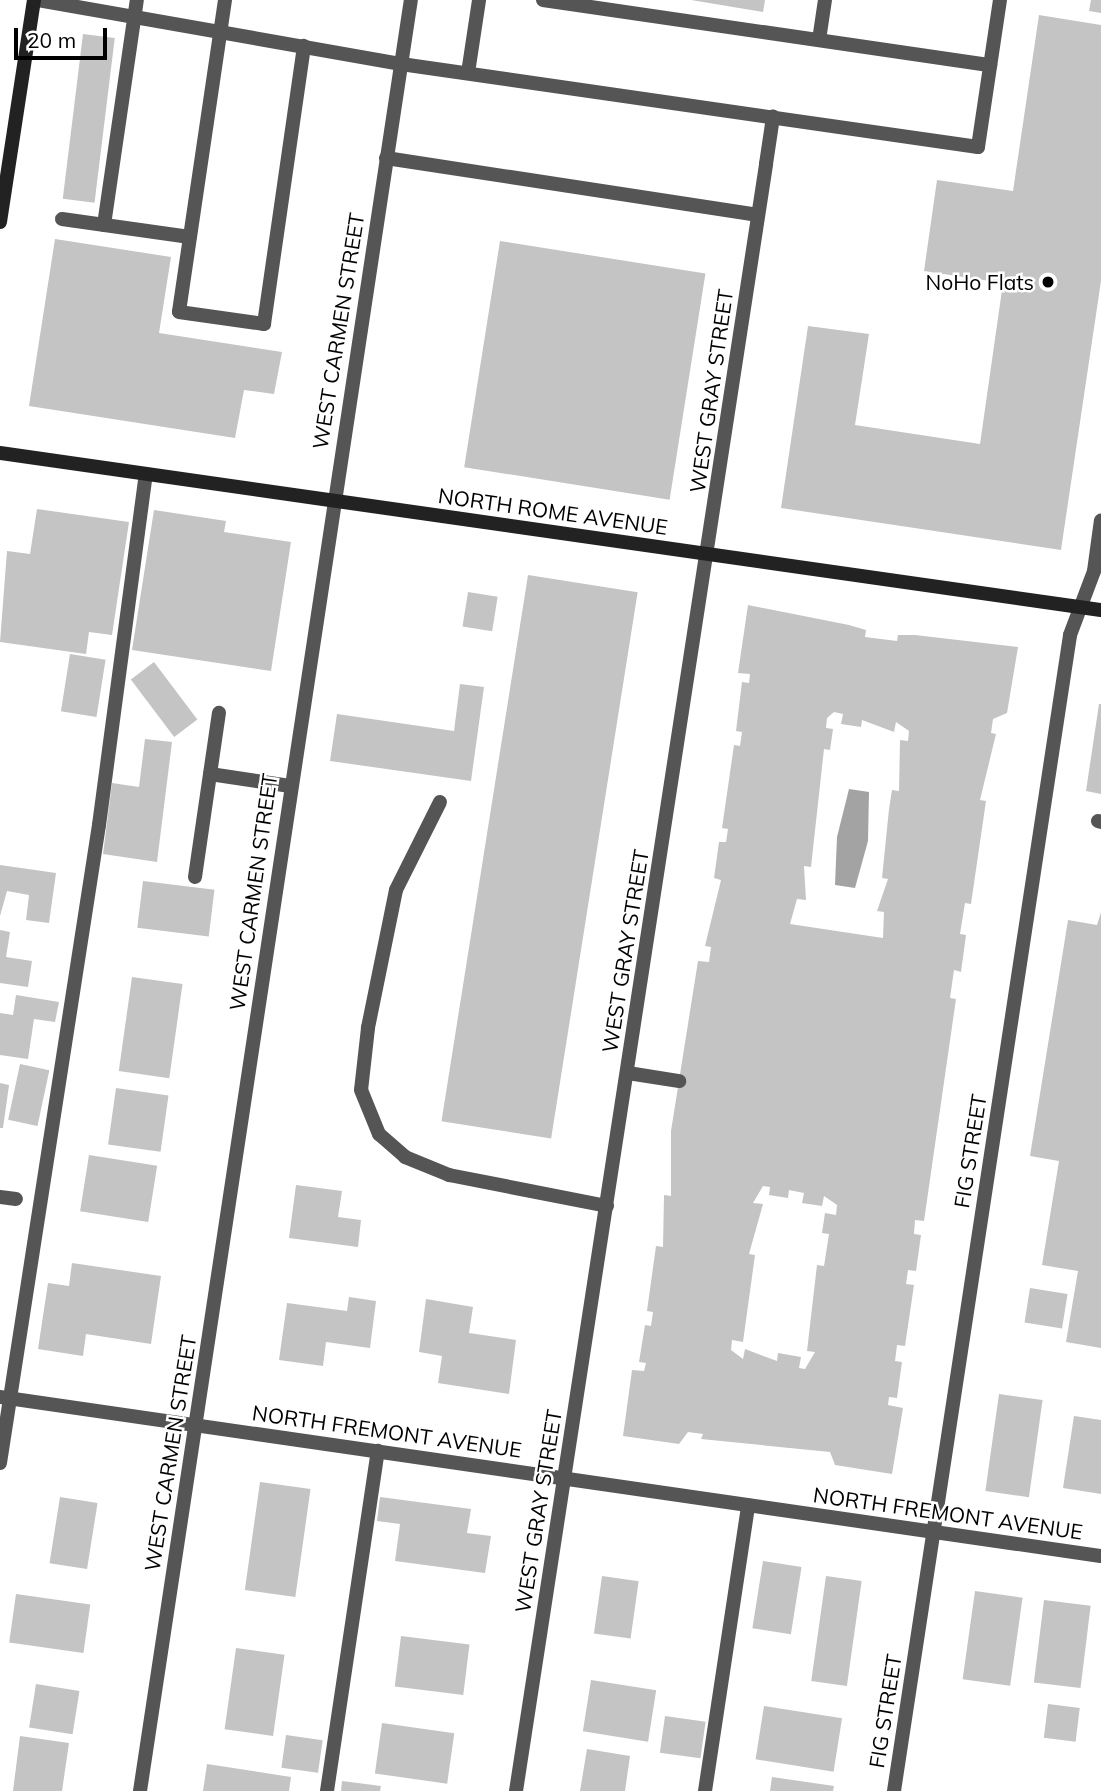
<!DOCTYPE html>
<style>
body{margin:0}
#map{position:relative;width:1101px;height:1791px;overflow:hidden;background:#fff;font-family:Mulish,sans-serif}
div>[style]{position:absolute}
.water>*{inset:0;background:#a3a3a3}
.building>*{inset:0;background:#c4c4c4;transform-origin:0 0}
.lane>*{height:14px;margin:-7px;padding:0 7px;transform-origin:7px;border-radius:7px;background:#555}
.street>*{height:14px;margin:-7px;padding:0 7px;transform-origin:7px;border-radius:7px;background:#555}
.secondary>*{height:14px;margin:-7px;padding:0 7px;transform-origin:7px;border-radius:7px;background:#222}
.dots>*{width:19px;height:19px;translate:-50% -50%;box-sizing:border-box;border:4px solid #fff;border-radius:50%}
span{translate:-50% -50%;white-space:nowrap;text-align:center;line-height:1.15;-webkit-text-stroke:5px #fff;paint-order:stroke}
.poi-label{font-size:21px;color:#000}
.right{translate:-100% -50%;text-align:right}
.street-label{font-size:21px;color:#000}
.scale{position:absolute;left:14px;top:28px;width:93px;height:32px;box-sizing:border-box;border:4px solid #000;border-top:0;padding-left:9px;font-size:21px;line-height:24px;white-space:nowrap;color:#000;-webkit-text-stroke:5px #fff;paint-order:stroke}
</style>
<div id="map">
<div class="water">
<i style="clip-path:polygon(849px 789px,869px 792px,868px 841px,855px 888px,835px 885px,837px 837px)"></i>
</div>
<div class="building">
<i style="clip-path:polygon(691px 0,765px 0,763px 12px)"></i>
<i style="clip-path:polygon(1091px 0,1101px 0,1101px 13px,1089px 11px)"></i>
<i style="clip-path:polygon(1039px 15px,1101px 25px,1101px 281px,1061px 550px,781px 508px,808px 326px,869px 334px,855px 425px,980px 444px,1003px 283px,924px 271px,937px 180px,1013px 191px)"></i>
<i style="left:83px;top:34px;width:32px;height:166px;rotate:7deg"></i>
<i style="clip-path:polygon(55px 239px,171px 257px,159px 333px,282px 352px,274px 394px,244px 390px,235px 438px,29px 406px)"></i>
<i style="left:500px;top:241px;width:208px;height:229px;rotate:9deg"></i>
<i style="clip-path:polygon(37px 509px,129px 522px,112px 635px,89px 632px,86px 654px,0 642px,7px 551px,30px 554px)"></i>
<i style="clip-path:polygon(154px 510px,226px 521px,224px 532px,291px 542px,271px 671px,132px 650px)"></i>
<i style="left:528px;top:575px;width:111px;height:553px;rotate:9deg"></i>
<i style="left:468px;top:592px;width:30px;height:35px;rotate:9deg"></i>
<i style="clip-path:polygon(evenodd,748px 605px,849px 625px,866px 630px,865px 637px,897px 641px,898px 635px,915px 635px,1018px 647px,1007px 713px,993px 719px,991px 733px,996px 734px,980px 800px,986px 801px,971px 904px,965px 903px,960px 934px,966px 935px,961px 972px,954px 970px,950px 998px,956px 999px,924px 1221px,915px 1220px,914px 1234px,921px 1235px,916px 1271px,908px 1270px,906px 1284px,914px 1285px,905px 1346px,897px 1345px,895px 1361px,902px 1362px,897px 1398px,889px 1397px,888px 1405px,903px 1408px,892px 1474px,835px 1465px,830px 1452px,701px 1439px,703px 1434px,688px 1432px,679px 1444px,623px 1436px,632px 1370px,644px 1371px,646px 1363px,639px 1362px,645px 1325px,651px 1326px,653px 1312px,647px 1311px,656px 1246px,663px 1247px,664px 1195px,671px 1196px,671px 1131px,698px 961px,709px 962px,711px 947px,705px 946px,721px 880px,714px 878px,719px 842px,726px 842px,728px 829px,722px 828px,734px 745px,740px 746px,742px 732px,736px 731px,742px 682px,749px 683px,750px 674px,738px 673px,748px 605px,834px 712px,843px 714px,841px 724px,861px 727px,862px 720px,894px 732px,896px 722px,909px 731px,908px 741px,900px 740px,899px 791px,892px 790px,889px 809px,882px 878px,888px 879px,877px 911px,884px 912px,883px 938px,790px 924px,797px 899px,806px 900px,804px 866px,811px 867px,824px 749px,830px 750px,833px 729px,826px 728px,827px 718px,834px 712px,748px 605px,763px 1186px,770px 1187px,769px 1195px,788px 1198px,789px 1190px,804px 1193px,802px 1203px,822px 1206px,824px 1196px,837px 1205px,836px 1215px,825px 1213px,822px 1233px,829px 1234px,824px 1266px,817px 1265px,807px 1351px,815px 1352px,805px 1369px,799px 1368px,801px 1357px,778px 1353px,777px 1361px,745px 1349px,743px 1359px,731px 1350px,732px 1340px,743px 1342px,755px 1255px,749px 1254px,763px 1204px,753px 1203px,763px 1186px)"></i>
<i style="left:70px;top:654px;width:36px;height:58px;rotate:9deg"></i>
<i style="left:154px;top:662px;width:72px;height:29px;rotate:53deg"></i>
<i style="clip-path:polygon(460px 684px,484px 687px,471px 781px,330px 761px,337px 714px,454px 731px)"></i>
<i style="clip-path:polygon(1099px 704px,1101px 704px,1101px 794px,1086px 791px)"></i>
<i style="clip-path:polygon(145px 739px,172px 742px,157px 862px,103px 854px,112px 783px,139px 787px)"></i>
<i style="clip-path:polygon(0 865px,56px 873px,49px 923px,26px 920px,29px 895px,7px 891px,0 916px)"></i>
<i style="left:143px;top:881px;width:72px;height:47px;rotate:7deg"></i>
<i style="clip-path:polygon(1101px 912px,1101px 1348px,1066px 1342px,1078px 1271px,1042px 1265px,1059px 1161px,1030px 1156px,1068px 920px,1097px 925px)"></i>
<i style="clip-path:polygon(0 930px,10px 932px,6px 957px,32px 961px,28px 987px,0 983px)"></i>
<i style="left:132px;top:977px;width:51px;height:95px;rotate:8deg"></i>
<i style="clip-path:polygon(16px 995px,59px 1002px,55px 1022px,34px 1019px,28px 1059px,0 1055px,0 1013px,13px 1015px)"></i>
<i style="left:20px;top:1064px;width:30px;height:57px;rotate:12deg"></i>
<i style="clip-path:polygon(0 1083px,9px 1085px,3px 1128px,0 1128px)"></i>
<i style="left:116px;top:1088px;width:53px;height:57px;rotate:8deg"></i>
<i style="left:89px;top:1155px;width:69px;height:57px;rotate:9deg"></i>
<i style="clip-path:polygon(296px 1185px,342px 1191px,338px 1217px,361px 1220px,358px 1247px,289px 1238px)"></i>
<i style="clip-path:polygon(72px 1263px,161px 1276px,151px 1344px,86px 1334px,83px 1356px,38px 1349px,48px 1283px,69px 1286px)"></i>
<i style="left:1030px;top:1288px;width:38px;height:35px;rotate:9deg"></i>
<i style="clip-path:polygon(349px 1297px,376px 1301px,370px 1348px,326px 1342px,323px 1366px,279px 1360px,287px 1303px,347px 1311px)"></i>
<i style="clip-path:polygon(426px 1299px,473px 1307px,469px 1333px,516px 1340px,509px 1394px,438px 1383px,442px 1356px,419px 1352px)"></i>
<i style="left:999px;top:1394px;width:44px;height:98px;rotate:8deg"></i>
<i style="clip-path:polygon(1074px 1416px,1101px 1420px,1101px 1494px,1063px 1488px)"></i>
<i style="left:260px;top:1482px;width:51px;height:109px;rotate:8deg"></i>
<i style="left:60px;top:1497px;width:38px;height:67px;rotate:9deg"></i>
<i style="clip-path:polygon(380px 1497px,471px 1509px,467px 1533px,491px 1536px,485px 1573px,395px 1561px,400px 1524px,377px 1521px)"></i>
<i style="left:763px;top:1561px;width:39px;height:68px;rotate:9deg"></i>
<i style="left:602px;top:1576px;width:37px;height:58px;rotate:8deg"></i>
<i style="left:826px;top:1576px;width:36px;height:106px;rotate:8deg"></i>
<i style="left:975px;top:1591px;width:48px;height:89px;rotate:8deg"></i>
<i style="left:16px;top:1594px;width:75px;height:49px;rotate:8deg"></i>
<i style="left:1044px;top:1600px;width:47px;height:83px;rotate:7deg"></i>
<i style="left:401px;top:1636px;width:69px;height:51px;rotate:7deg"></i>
<i style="left:236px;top:1648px;width:49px;height:82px;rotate:8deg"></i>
<i style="left:591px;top:1680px;width:66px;height:52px;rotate:9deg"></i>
<i style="left:36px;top:1684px;width:44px;height:44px;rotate:9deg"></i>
<i style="left:1048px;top:1704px;width:32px;height:34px;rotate:7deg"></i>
<i style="left:764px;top:1706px;width:79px;height:54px;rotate:9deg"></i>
<i style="left:665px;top:1716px;width:41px;height:37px;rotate:8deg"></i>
<i style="left:382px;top:1723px;width:73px;height:51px;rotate:8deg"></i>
<i style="left:286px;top:1735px;width:37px;height:33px;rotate:8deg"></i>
<i style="clip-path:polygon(20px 1736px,69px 1743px,62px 1791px,13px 1791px)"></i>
<i style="clip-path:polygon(587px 1749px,630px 1756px,625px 1791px,580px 1791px)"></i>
<i style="clip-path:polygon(207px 1764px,291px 1777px,289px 1791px,203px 1791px)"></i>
<i style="clip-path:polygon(772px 1777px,834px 1786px,833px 1791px,770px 1791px)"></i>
<i style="clip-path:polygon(342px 1781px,381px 1786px,380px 1791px,341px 1791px)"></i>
</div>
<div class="lane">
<i style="left:38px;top:0;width:369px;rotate:10deg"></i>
<i style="left:401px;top:64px;width:583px;rotate:8.19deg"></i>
<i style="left:978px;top:147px;width:149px;rotate:-81.5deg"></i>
<i style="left:225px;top:0;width:315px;rotate:98.4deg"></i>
<i style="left:179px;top:312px;width:86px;rotate:8deg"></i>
<i style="left:264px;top:324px;width:281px;rotate:-81.8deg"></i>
<i style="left:543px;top:0;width:452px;rotate:8.3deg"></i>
<i style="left:819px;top:40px;width:40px;rotate:-81.5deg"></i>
<i style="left:468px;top:73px;width:74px;rotate:-81.4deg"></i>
<i style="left:386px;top:158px;width:375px;rotate:8.7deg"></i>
<i style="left:766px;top:164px;width:48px;rotate:-81.5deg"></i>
<i style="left:62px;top:219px;width:129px;rotate:8deg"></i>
<i style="left:104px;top:225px;width:227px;rotate:-81.7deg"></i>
<i style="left:210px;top:774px;width:81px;rotate:8.5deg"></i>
<i style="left:440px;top:802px;width:98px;rotate:116.6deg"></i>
<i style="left:396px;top:890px;width:141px;rotate:101.5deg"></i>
<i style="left:368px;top:1028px;width:62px;rotate:96.4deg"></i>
<i style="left:361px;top:1090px;width:48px;rotate:67.8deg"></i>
<i style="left:379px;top:1134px;width:35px;rotate:41deg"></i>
<i style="left:405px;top:1157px;width:48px;rotate:22.2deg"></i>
<i style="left:449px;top:1175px;width:161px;rotate:11.1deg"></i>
<i style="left:1098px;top:821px;width:3px;rotate:18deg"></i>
<i style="left:195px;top:877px;width:166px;rotate:-81.7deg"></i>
<i style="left:628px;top:1073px;width:52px;rotate:8.9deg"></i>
<i style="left:0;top:1197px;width:16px;rotate:7deg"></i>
<i style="left:0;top:1463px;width:646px;rotate:-81.18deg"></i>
<i style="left:99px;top:825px;width:354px;rotate:-82.4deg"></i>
<i style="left:327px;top:1791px;width:344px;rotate:-81.5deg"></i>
<i style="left:705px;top:1791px;width:289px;rotate:-81.4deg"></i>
</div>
<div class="street">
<i style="left:0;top:1397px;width:1112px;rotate:8.22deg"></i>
<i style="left:140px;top:1791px;width:1811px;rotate:-81.4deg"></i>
<i style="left:516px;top:1791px;width:1646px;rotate:-81.26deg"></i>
<i style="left:894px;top:1791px;width:1169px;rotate:-81.34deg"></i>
<i style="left:1070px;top:635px;width:68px;rotate:-69.4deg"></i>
<i style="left:1094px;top:571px;width:51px;rotate:-82.2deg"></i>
</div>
<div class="secondary">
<i style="left:0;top:222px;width:225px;rotate:-81.3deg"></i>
<i style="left:0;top:453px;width:1112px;rotate:8.12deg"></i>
</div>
<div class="dots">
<i style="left:1048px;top:282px;background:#000"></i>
</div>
<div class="poi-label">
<span class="right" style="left:1034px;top:282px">NoHo Flats</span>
</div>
<div class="street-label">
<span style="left:338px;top:331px;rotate:-81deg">WEST CARMEN STREET</span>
<span style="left:711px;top:391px;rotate:-82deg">WEST GRAY STREET</span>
<span style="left:553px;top:511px;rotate:8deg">NORTH ROME AVENUE</span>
<span style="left:253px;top:892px;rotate:-82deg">WEST CARMEN STREET</span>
<span style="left:625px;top:951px;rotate:-81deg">WEST GRAY STREET</span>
<span style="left:970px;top:1151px;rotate:-81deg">FIG STREET</span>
<span style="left:387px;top:1431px;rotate:8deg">NORTH FREMONT AVENUE</span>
<span style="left:170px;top:1453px;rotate:-81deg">WEST CARMEN STREET</span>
<span style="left:538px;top:1511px;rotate:-81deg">WEST GRAY STREET</span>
<span style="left:948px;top:1513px;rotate:8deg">NORTH FREMONT AVENUE</span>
<span style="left:885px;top:1711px;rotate:-81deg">FIG STREET</span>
</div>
<div class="scale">20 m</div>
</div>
